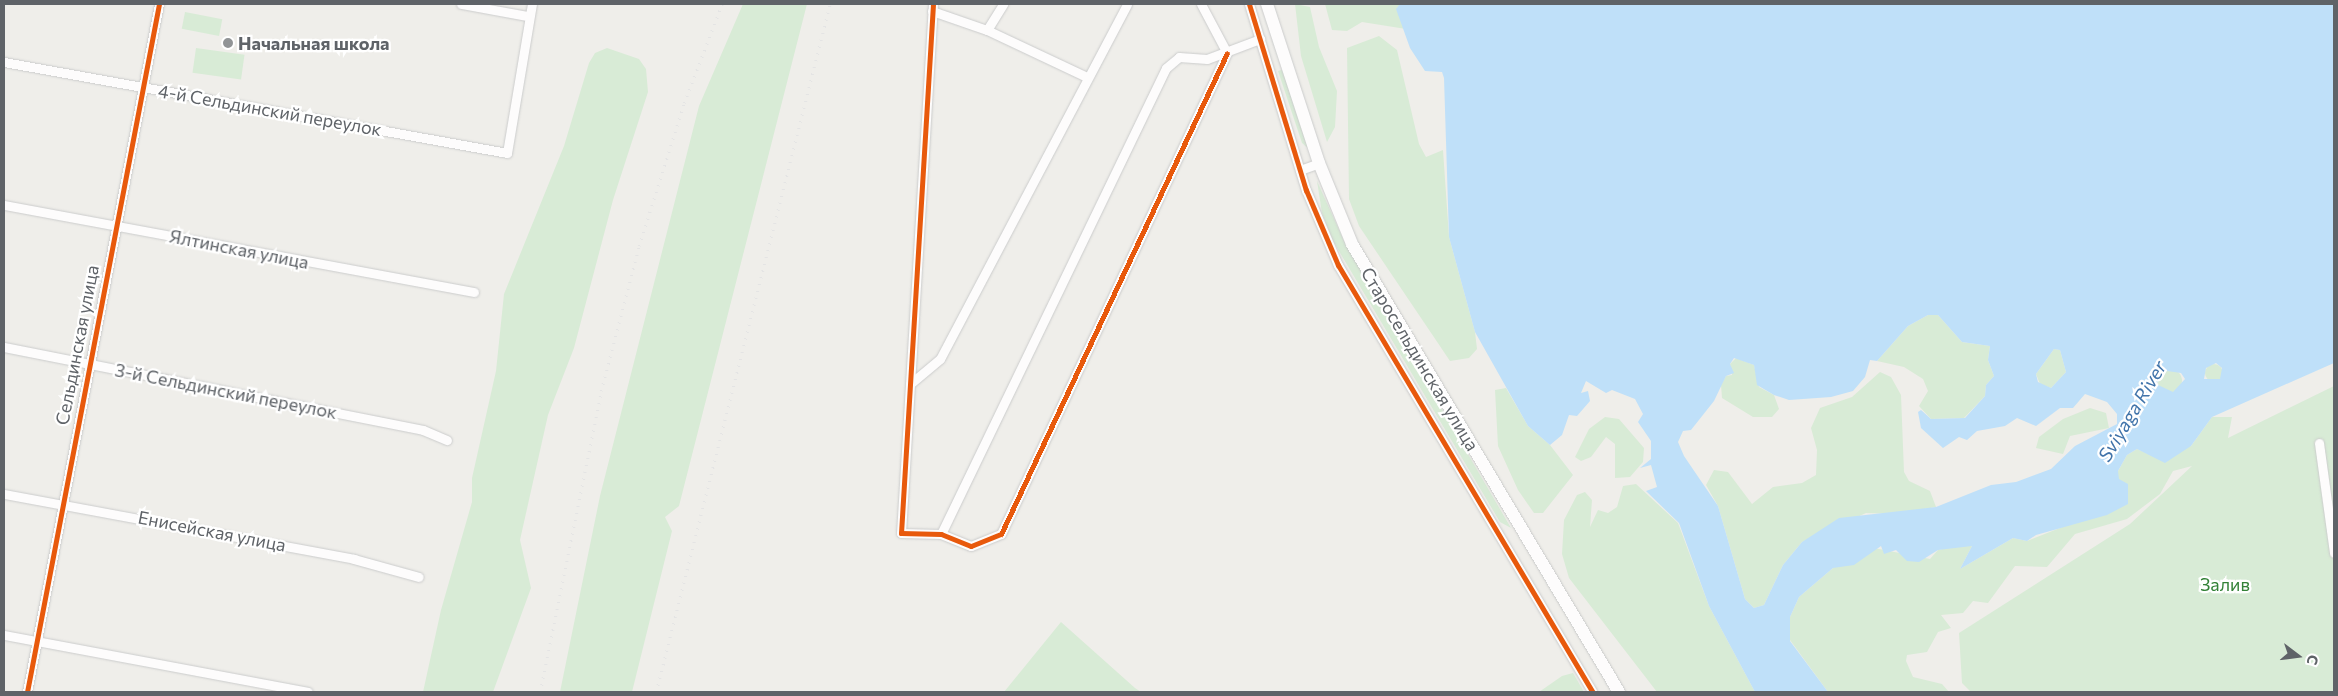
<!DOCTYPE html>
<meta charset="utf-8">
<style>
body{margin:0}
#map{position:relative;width:2338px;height:696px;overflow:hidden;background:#efeeea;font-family:Commissioner,sans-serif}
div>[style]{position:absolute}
.green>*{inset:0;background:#d8ebd6;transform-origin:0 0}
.round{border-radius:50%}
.water>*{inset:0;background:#bfe0f9}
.roads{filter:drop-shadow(0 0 1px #cbcccc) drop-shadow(0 0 1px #cbcccc)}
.minor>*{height:9px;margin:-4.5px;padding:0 4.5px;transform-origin:4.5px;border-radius:4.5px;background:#fdfcfc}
.secondary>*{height:12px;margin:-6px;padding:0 6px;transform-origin:6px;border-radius:6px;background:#fdfcfc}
.rail>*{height:2.5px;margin-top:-1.25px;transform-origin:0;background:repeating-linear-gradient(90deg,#e4e4e4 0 1px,transparent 0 7px)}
.cycleway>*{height:5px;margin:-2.5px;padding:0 2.5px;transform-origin:2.5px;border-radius:2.5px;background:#e8590c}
.dots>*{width:14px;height:14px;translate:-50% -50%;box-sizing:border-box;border:2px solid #fff;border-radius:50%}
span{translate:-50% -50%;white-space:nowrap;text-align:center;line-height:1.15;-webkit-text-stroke:4.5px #fff;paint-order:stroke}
.poi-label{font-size:18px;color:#5f6368;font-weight:700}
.left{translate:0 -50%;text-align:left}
.street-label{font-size:18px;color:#5f6368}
.park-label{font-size:18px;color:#348238}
.water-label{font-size:19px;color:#4174aa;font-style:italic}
.frame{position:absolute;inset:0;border:5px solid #5f6368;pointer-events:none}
.north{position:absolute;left:2273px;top:631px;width:50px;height:50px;-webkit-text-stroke:4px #fff;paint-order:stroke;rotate:105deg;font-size:14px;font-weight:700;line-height:20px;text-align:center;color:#5f6368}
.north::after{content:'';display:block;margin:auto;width:18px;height:22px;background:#5f6368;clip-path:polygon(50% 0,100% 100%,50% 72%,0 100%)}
</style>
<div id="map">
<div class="green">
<i style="clip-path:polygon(743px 4px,807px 4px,679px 506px,665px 517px,672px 531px,632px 692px,560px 692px,600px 496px,699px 106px)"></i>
<i style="clip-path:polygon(1295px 4px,1310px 7px,1319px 47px,1337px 91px,1335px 127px,1327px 142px,1301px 56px)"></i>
<i style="clip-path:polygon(1325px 4px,1400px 4px,1397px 9px,1406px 29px,1362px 22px,1347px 31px,1332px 30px)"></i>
<i style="left:185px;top:12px;width:38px;height:17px;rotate:11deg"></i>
<i style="clip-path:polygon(1379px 36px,1397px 50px,1419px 144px,1426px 157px,1443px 150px,1449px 237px,1475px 332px,1477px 349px,1469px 358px,1450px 361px,1359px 226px,1349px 199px,1347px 48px)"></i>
<i style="left:196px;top:48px;width:49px;height:25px;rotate:8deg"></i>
<i style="clip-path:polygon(607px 48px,639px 59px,646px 69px,648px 92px,613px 200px,574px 348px,548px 415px,520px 540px,531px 588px,493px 692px,423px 692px,441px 610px,472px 502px,472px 478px,496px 371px,504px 294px,564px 146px,589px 63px,595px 53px)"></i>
<i style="clip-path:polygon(1285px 69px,1309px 149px,1302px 143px,1278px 71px)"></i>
<i style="clip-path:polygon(1317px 181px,1345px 243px,1511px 528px,1500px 522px,1333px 241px,1322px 213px)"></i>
<i style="clip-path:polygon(1928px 315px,1938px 315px,1962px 342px,1990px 346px,1988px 360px,1994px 376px,1986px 385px,1985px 396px,1964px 418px,1931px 419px,1919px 406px,1928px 391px,1923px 379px,1904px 367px,1877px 361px,1908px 326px)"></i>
<i style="clip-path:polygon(2054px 349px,2060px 350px,2066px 372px,2051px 388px,2040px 384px,2036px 374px)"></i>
<i style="clip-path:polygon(1736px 358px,1754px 365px,1759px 387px,1774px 395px,1779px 409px,1772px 417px,1753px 417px,1722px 398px,1721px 385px,1726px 376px,1732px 375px,1730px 364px)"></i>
<i class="round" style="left:2205px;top:364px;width:18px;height:18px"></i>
<i class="round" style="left:2158px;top:369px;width:24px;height:24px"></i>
<i style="clip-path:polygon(1880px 372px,1891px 377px,1901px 395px,1904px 472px,1909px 481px,1930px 491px,1936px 507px,1896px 514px,1866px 513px,1802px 542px,1783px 565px,1764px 605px,1754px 608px,1745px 599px,1718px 506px,1706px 485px,1714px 470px,1728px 472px,1752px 504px,1773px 487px,1802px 483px,1816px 475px,1817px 450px,1811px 428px,1820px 408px,1852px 397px)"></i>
<i style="clip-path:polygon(2334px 386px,2334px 692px,1971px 692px,1962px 683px,1959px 633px,2130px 524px,2192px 466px,2173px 471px,2160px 494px,2127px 519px,2075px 534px,2047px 567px,2015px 566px,1988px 603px,1973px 601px,1963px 613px,1941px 615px,1951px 628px,1938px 632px,1927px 652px,1907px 655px,1906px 661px,1913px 677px,1942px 684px,1949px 692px,1828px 692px,1790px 640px,1790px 617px,1799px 597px,1833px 568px,1874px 548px,1930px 559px,1938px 550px,1963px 544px,1972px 546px,1960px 569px,2013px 538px,2027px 541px,2070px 524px,2118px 479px,2118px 471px,2127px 455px,2137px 449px,2153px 456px,2191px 446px,2212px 417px,2232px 417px,2228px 438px)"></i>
<i style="clip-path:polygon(1506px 388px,1528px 426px,1550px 445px,1573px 475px,1543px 513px,1534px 513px,1518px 490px,1498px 446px,1495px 390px)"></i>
<i style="clip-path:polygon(2090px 408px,2106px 413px,2109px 428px,2070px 436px,2063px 454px,2036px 448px,2039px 437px,2063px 419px)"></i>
<i style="clip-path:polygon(1605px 417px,1619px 419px,1644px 448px,1643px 462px,1630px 477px,1615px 478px,1615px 444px,1606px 437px,1591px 457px,1581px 461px,1575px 457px,1589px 429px)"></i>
<i style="clip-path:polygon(1636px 484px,1678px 523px,1709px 606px,1755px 692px,1657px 692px,1569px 578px,1562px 554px,1564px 520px,1577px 495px,1585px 492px,1592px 500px,1590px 527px,1598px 510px,1608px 513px,1617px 507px,1623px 486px)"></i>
<i style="clip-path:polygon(1061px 622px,1135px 688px,1141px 692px,1004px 692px)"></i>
<i style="clip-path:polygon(1573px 673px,1584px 692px,1539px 692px,1562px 676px)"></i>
</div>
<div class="water">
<i style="clip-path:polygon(evenodd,1400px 4px,2334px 4px,2334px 363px,2212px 417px,2191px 446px,2165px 463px,2137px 449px,2127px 455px,2118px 471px,2119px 479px,2128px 484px,2128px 504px,2107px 515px,2036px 535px,2027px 541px,2013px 538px,1960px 569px,1972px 546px,1938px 550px,1919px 562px,1907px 561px,1896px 550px,1884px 554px,1881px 546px,1854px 565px,1833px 568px,1799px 597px,1790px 617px,1790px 641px,1828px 692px,1755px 692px,1709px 606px,1679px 523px,1646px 491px,1657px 487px,1651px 465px,1640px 468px,1651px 459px,1651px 441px,1638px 422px,1643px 414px,1635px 399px,1612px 390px,1606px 393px,1586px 381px,1581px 393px,1588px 391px,1590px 401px,1577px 416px,1569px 415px,1562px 435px,1550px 445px,1528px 426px,1475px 332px,1449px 237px,1444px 78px,1442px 72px,1425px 71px,1410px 48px,1396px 9px,1400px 4px,1928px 315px,1938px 315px,1962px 342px,1990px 346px,1988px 360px,1994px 376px,1986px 385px,1985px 396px,1965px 418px,1931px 419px,1921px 410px,1918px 412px,1921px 428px,1943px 448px,1959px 437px,1967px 440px,1977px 431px,2005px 426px,2017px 418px,2036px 426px,2060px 408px,2073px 408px,2085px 394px,2107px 402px,2117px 414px,2117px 424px,2075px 446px,2051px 469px,2016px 482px,1991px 485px,1936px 507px,1839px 518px,1802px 542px,1783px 565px,1764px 605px,1754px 608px,1745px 599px,1718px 506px,1684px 456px,1678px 442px,1683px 431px,1691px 430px,1714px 401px,1726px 376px,1734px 373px,1730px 364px,1734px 358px,1754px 365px,1757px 385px,1774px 395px,1789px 400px,1831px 397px,1853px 391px,1865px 377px,1870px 360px,1877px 361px,1908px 326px,1928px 315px,1400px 4px,2054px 349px,2060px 350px,2066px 372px,2051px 388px,2038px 382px,2036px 374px,2054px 349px,1400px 4px,2216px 363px,2222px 368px,2220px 379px,2204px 379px,2206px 368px,2216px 363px,1400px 4px,2167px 371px,2181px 373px,2185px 379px,2173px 392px,2156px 384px,2167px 371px)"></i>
</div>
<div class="roads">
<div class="minor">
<i style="left:461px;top:4px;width:67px;rotate:10.3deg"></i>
<i style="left:933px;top:4px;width:530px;rotate:93.46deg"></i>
<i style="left:901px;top:533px;width:40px;rotate:1.4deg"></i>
<i style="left:941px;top:534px;width:32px;rotate:22deg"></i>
<i style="left:971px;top:546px;width:32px;rotate:-22deg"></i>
<i style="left:1001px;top:534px;width:531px;rotate:-64.83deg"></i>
<i style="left:1201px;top:4px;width:55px;rotate:62deg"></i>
<i style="left:1249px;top:4px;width:195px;rotate:73deg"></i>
<i style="left:1306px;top:190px;width:82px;rotate:66.9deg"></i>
<i style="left:1338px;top:265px;width:497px;rotate:59.2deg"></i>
<i style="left:932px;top:11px;width:58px;rotate:19.1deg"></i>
<i style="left:987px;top:30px;width:110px;rotate:25.2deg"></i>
<i style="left:987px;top:30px;width:31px;rotate:-58deg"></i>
<i style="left:4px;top:62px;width:511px;rotate:10.25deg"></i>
<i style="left:507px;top:153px;width:151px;rotate:-80.5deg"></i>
<i style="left:1300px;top:170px;width:20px;rotate:-20deg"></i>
<i style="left:4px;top:205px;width:478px;rotate:10.5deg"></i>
<i style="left:4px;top:347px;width:427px;rotate:11.2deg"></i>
<i style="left:423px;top:430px;width:26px;rotate:23deg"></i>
<i style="left:910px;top:384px;width:39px;rotate:-40deg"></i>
<i style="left:940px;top:359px;width:401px;rotate:-62.2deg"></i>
<i style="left:2319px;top:443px;width:111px;rotate:82.2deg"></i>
<i style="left:4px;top:494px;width:356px;rotate:10.5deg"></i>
<i style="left:354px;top:559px;width:67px;rotate:15.5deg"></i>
<i style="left:941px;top:534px;width:517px;rotate:-64.23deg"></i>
<i style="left:1166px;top:68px;width:17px;rotate:-40deg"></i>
<i style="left:1179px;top:57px;width:28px;rotate:4deg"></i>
<i style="left:1207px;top:59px;width:57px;rotate:-20.7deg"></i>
<i style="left:4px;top:635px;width:309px;rotate:10.6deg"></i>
<i style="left:27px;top:692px;width:701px;rotate:-79.14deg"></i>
</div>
<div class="secondary">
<i style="left:1267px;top:4px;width:167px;rotate:71.9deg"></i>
<i style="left:1319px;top:163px;width:87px;rotate:67.8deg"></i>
<i style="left:1352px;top:244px;width:522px;rotate:59.21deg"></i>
</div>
</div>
<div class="rail">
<i style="left:540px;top:692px;width:307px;rotate:-78.5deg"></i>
<i style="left:601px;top:391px;width:150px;rotate:-75.3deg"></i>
<i style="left:639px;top:246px;width:150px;rotate:-72.5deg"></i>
<i style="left:684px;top:103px;width:106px;rotate:-69deg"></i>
<i style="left:656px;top:692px;width:710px;rotate:-75.81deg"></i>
</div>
<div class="cycleway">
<i style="left:933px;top:4px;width:530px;rotate:93.46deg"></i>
<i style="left:901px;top:533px;width:40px;rotate:1.4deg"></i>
<i style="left:941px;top:534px;width:32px;rotate:22deg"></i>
<i style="left:971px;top:546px;width:32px;rotate:-22deg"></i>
<i style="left:1001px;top:534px;width:531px;rotate:-64.83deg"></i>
<i style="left:1249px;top:4px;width:195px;rotate:73deg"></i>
<i style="left:1306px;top:190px;width:82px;rotate:66.9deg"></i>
<i style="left:1338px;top:265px;width:497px;rotate:59.2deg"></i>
<i style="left:27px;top:692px;width:701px;rotate:-79.14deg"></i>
</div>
<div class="dots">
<i style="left:228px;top:43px;background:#919496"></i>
</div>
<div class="poi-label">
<span class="left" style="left:238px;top:43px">Начальная школа</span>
</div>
<div class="street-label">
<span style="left:270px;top:110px;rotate:10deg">4-й Сельдинский переулок</span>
<span style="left:239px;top:249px;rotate:11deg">Ялтинская улица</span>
<span style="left:77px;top:345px;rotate:-79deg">Сельдинская улица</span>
<span style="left:1420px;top:359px;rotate:59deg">Старосельдинская улица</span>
<span style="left:226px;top:391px;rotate:11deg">3-й Сельдинский переулок</span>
<span style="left:212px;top:531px;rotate:11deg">Енисейская улица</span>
</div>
<div class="park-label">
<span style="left:2225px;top:584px">Залив</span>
</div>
<div class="water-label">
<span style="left:2132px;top:411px;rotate:-59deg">Sviyaga River</span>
</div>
<div class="frame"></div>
<div class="north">С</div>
</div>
